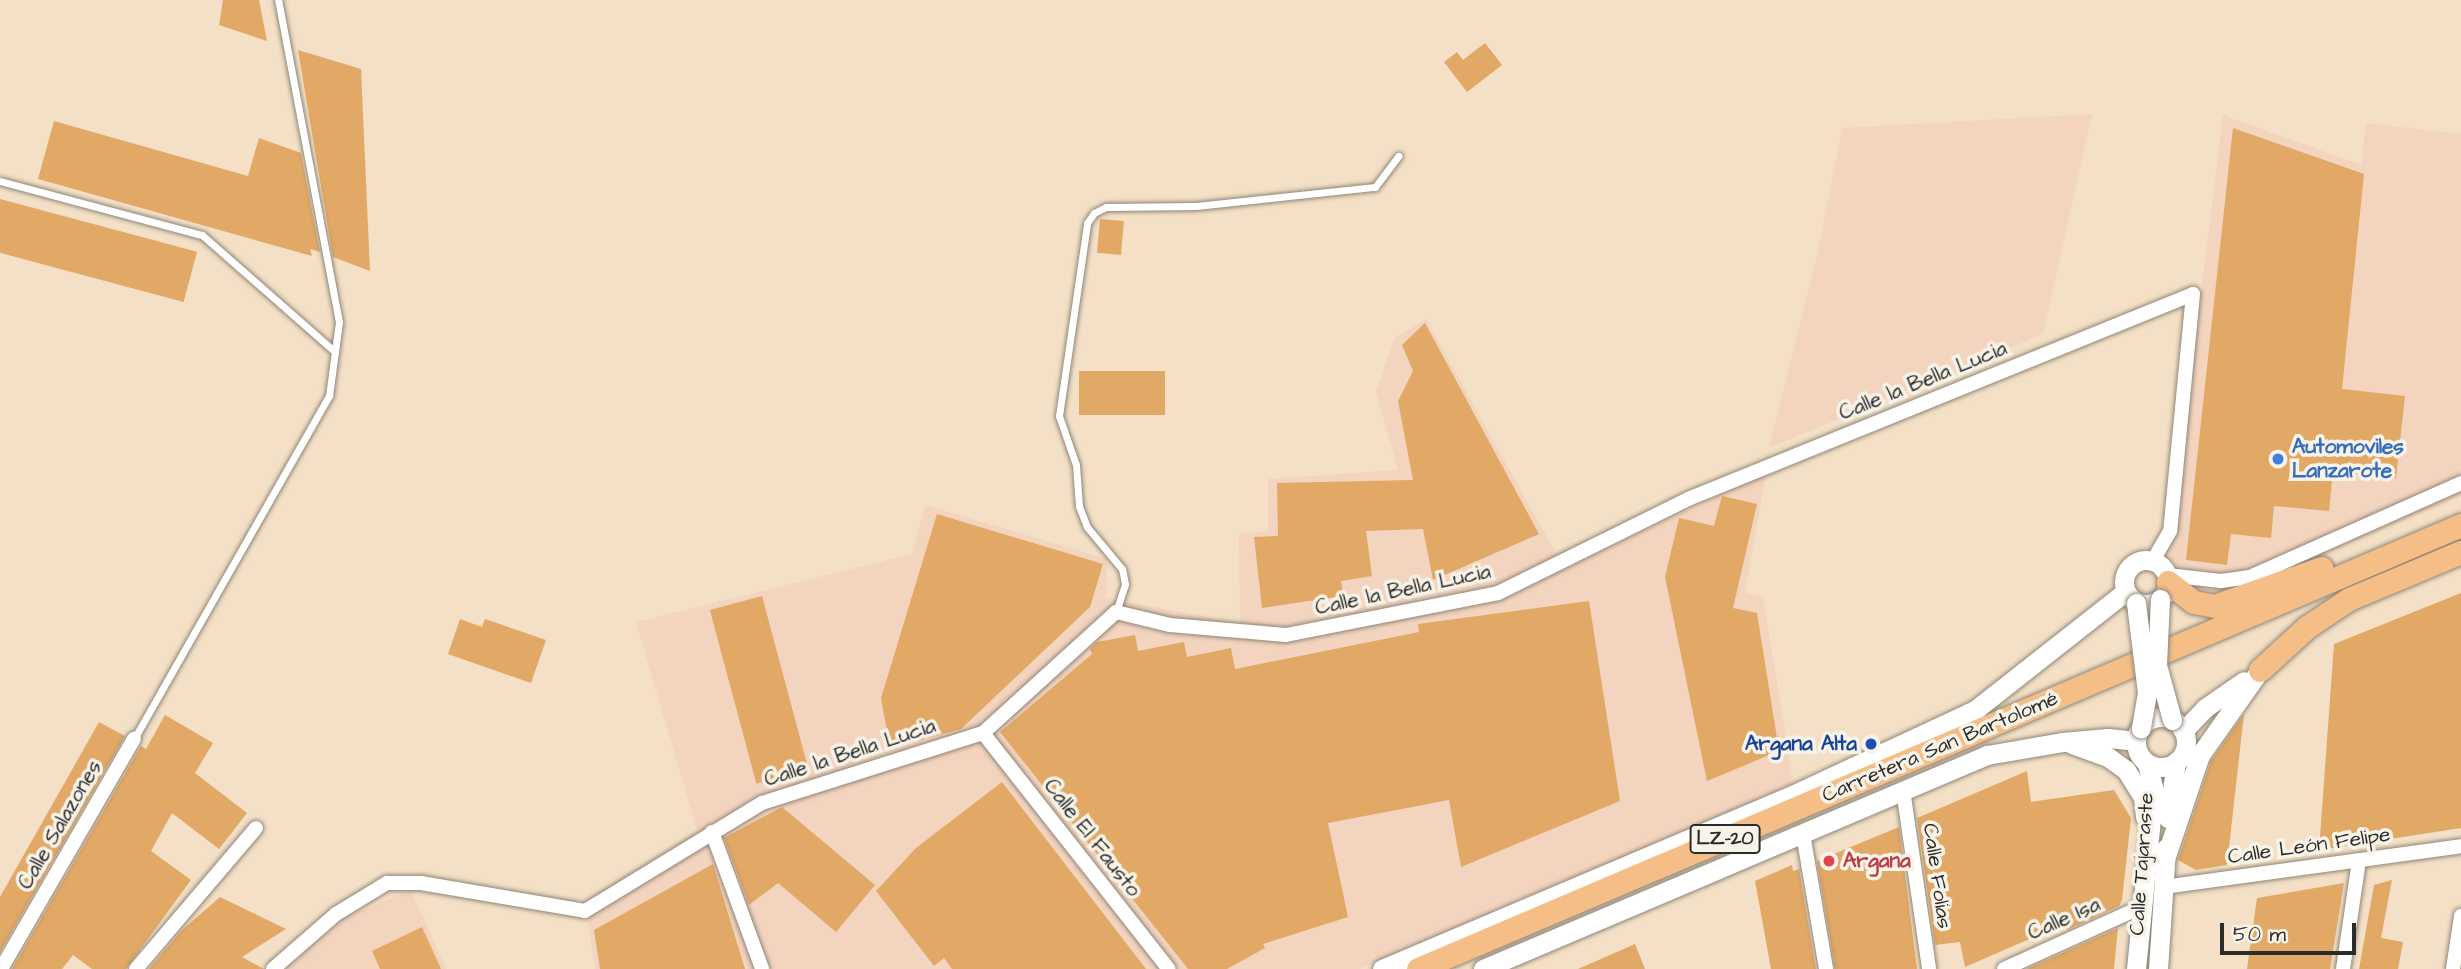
<!DOCTYPE html>
<meta charset="utf-8">
<style>
body{margin:0}
#map{position:relative;width:2461px;height:969px;overflow:hidden;background:#f3e0c6;font-family:"Architects Daughter",sans-serif}
div>[style]{position:absolute}
.built>*{inset:0;background:#f3d4bf}
.building>*{inset:0;background:#e2a865;transform-origin:0 0}
.roads{filter:drop-shadow(0 0 2px #8f8678) drop-shadow(0 0 2px #8f8678)}
.service>*{height:7px;margin:-3.5px;padding:0 3.5px;transform-origin:3.5px;border-radius:3.5px;background:#fff}
.minor>*{height:14px;margin:-7px;padding:0 7px;transform-origin:7px;border-radius:7px;background:#fff}
.tertiary>*{height:19px;margin:-9.5px;padding:0 9.5px;transform-origin:9.5px;border-radius:9.5px;background:#fff}
.tertiary>.ring{margin:-9.5px;padding:0;box-sizing:content-box;background:none;border:19px solid #fff;border-radius:50%}
.primary>*{height:23px;margin:-11.5px;padding:0 11.5px;transform-origin:11.5px;border-radius:11.5px;background:#f6be87}
.bridges{filter:drop-shadow(0 0 2px #8f8678) drop-shadow(0 0 2px #8f8678)}
.tertiary-bridge>*{height:19px;margin:-9.5px;padding:0 9.5px;transform-origin:9.5px;border-radius:9.5px;background:#fff}
.dots>*{width:19px;height:19px;translate:-50% -50%;box-sizing:border-box;border:4px solid #f7f3e8;border-radius:50%}
span{translate:-50% -50%;white-space:nowrap;text-align:center;line-height:1.15;-webkit-text-stroke:7px #f7f3e8;paint-order:stroke}
.shield-label span{padding:2px 5px;background:#f7f3e8;border:2px solid;border-radius:5px;-webkit-text-stroke-width:0}
.shield-label{font-size:19px;color:#2b2b2b;font-weight:700}
.street-label{font-size:21px;color:#2b2b2b}
.shop-label{font-size:21px;color:#366cbe;font-weight:700}
.left{translate:0 -50%;text-align:left}
.transit-label{font-size:21px;color:#164399;font-weight:700}
.right{translate:-100% -50%;text-align:right}
.health-label{font-size:21px;color:#be3a42;font-weight:700}
.scale{position:absolute;left:2220px;top:923px;width:136px;height:32px;box-sizing:border-box;border:4px solid #2b2b2b;border-top:0;padding-left:9px;font-size:21px;line-height:24px;white-space:nowrap;color:#2b2b2b;-webkit-text-stroke:5px #f7f3e8;paint-order:stroke}
</style>
<div id="map">
<div class="built">
<i style="clip-path:polygon(2092px 114px,2043px 334px,1769px 448px,1817px 256px,1842px 128px)"></i>
<i style="clip-path:polygon(2223px 115px,2361px 165px,2366px 123px,2461px 134px,2461px 496px,2234px 594px,2197px 591px,2169px 557px)"></i>
<i style="clip-path:polygon(1426px 319px,1564px 568px,1766px 474px,1745px 592px,1763px 597px,1794px 788px,1359px 969px,595px 969px,585px 900px,697px 830px,636px 622px,912px 554px,925px 505px,1107px 559px,1106px 598px,1240px 623px,1239px 534px,1268px 531px,1268px 479px,1398px 470px,1376px 393px,1394px 339px)"></i>
<i style="clip-path:polygon(411px 890px,446px 969px,286px 969px,347px 916px)"></i>
</div>
<div class="building">
<i style="clip-path:polygon(223px 0,259px 0,267px 41px,219px 25px)"></i>
<i style="clip-path:polygon(1485px 43px,1502px 65px,1467px 92px,1444px 62px,1457px 52px,1463px 60px)"></i>
<i style="clip-path:polygon(298px 50px,361px 69px,370px 271px,333px 257px)"></i>
<i style="clip-path:polygon(54px 121px,248px 176px,259px 138px,301px 153px,320px 252px,310px 249px,312px 256px,38px 179px)"></i>
<i style="clip-path:polygon(2233px 128px,2364px 174px,2342px 389px,2405px 396px,2396px 478px,2333px 471px,2329px 511px,2274px 506px,2271px 538px,2231px 534px,2227px 565px,2186px 560px)"></i>
<i style="left:0;top:199px;width:204px;height:52px;rotate:15deg"></i>
<i style="left:1100px;top:219px;width:24px;height:34px;rotate:5deg"></i>
<i style="clip-path:polygon(1425px 323px,1539px 534px,1433px 580px,1423px 529px,1366px 531px,1372px 576px,1341px 581px,1343px 596px,1262px 608px,1254px 537px,1278px 536px,1277px 483px,1413px 480px,1398px 401px,1413px 371px,1402px 345px)"></i>
<i style="left:1079px;top:371px;width:86px;height:44px"></i>
<i style="clip-path:polygon(1722px 496px,1757px 504px,1733px 608px,1757px 613px,1779px 751px,1707px 781px,1665px 577px,1679px 518px,1714px 526px)"></i>
<i style="clip-path:polygon(937px 514px,1103px 564px,1090px 607px,961px 729px,890px 748px,881px 698px)"></i>
<i style="clip-path:polygon(2461px 593px,2461px 828px,2319px 850px,2334px 644px)"></i>
<i style="left:762px;top:596px;width:180px;height:54px;rotate:75deg"></i>
<i style="clip-path:polygon(1589px 601px,1620px 801px,1461px 867px,1449px 800px,1328px 823px,1348px 917px,1263px 944px,1265px 948px,1227px 969px,1188px 969px,1000px 732px,1092px 654px,1090px 649px,1097px 642px,1135px 635px,1138px 651px,1184px 642px,1187px 657px,1231px 648px,1235px 669px,1419px 632px,1418px 624px)"></i>
<i style="clip-path:polygon(460px 619px,482px 627px,485px 619px,546px 640px,531px 683px,448px 654px)"></i>
<i style="clip-path:polygon(2244px 714px,2227px 865px,2196px 870px,2178px 860px,2211px 761px)"></i>
<i style="clip-path:polygon(165px 715px,213px 743px,195px 773px,247px 813px,219px 849px,172px 813px,151px 851px,191px 880px,126px 969px,92px 969px,73px 955px,62px 969px,12px 969px,141px 746px,146px 749px)"></i>
<i style="clip-path:polygon(99px 722px,125px 736px,0 952px,0 897px)"></i>
<i style="clip-path:polygon(2027px 771px,2031px 802px,2114px 790px,2131px 818px,2122px 900px,2119px 906px,2067px 930px,2064px 924px,1965px 967px,1960px 942px,1935px 945px,1917px 818px)"></i>
<i style="clip-path:polygon(1002px 782px,1146px 969px,952px 969px,944px 958px,934px 966px,876px 891px,916px 848px)"></i>
<i style="clip-path:polygon(782px 807px,875px 885px,836px 932px,778px 883px,749px 905px,724px 838px)"></i>
<i style="clip-path:polygon(1899px 827px,1917px 969px,1835px 969px,1817px 861px)"></i>
<i style="clip-path:polygon(713px 864px,745px 969px,600px 969px,594px 930px)"></i>
<i style="clip-path:polygon(1792px 865px,1793px 871px,1799px 869px,1816px 969px,1771px 969px,1755px 881px)"></i>
<i style="clip-path:polygon(2392px 880px,2381px 938px,2403px 942px,2398px 969px,2359px 969px,2374px 885px)"></i>
<i style="clip-path:polygon(2344px 883px,2330px 969px,2247px 969px,2257px 898px)"></i>
<i style="clip-path:polygon(220px 897px,286px 929px,242px 957px,264px 969px,149px 969px,182px 930px)"></i>
<i style="clip-path:polygon(422px 927px,441px 969px,380px 969px,372px 951px)"></i>
<i style="clip-path:polygon(2118px 928px,2114px 969px,2027px 969px)"></i>
<i style="clip-path:polygon(1635px 944px,1645px 969px,1578px 969px)"></i>
</div>
<div class="roads">
<div class="service">
<i style="left:0;top:181px;width:209px;rotate:15deg"></i>
<i style="left:202px;top:235px;width:177px;rotate:41.3deg"></i>
<i style="left:1116px;top:612px;width:29px;rotate:-72deg"></i>
<i style="left:1125px;top:584px;width:15px;rotate:-101deg"></i>
<i style="left:1122px;top:569px;width:55px;rotate:-129.8deg"></i>
<i style="left:1087px;top:527px;width:22px;rotate:-111deg"></i>
<i style="left:1079px;top:506px;width:41px;rotate:-94.2deg"></i>
<i style="left:1076px;top:465px;width:52px;rotate:-109.1deg"></i>
<i style="left:1059px;top:416px;width:195px;rotate:-81.7deg"></i>
<i style="left:1087px;top:223px;width:12px;rotate:-55deg"></i>
<i style="left:1094px;top:213px;width:13px;rotate:-27deg"></i>
<i style="left:1106px;top:207px;width:90px;rotate:-0.6deg"></i>
<i style="left:1196px;top:206px;width:180px;rotate:-6.1deg"></i>
<i style="left:1375px;top:187px;width:39px;rotate:-53deg"></i>
<i style="left:134px;top:739px;width:395px;rotate:-60.4deg"></i>
<i style="left:329px;top:396px;width:75px;rotate:-82.3deg"></i>
<i style="left:339px;top:322px;width:328px;rotate:-100.7deg"></i>
</div>
<div class="minor">
<i style="left:2167px;top:575px;width:54px;rotate:6.3deg"></i>
<i style="left:2221px;top:581px;width:29px;rotate:-8deg"></i>
<i style="left:2250px;top:577px;width:231px;rotate:-24deg"></i>
<i style="left:983px;top:733px;width:300px;rotate:51.8deg"></i>
<i style="left:1903px;top:790px;width:181px;rotate:81.7deg"></i>
<i style="left:712px;top:832px;width:146px;rotate:69.9deg"></i>
<i style="left:1803px;top:834px;width:137px;rotate:80.3deg"></i>
<i style="left:2163px;top:887px;width:301px;rotate:-7.8deg"></i>
<i style="left:1px;top:969px;width:266px;rotate:-60deg"></i>
<i style="left:136px;top:969px;width:185px;rotate:-49.6deg"></i>
<i style="left:273px;top:969px;width:84px;rotate:-41.1deg"></i>
<i style="left:336px;top:914px;width:60px;rotate:-31.3deg"></i>
<i style="left:387px;top:883px;width:34px"></i>
<i style="left:421px;top:883px;width:166px;rotate:9.7deg"></i>
<i style="left:585px;top:911px;width:207px;rotate:-31.4deg"></i>
<i style="left:762px;top:803px;width:232px;rotate:-17.6deg"></i>
<i style="left:983px;top:733px;width:180px;rotate:-42.3deg"></i>
<i style="left:1116px;top:612px;width:56px;rotate:13.5deg"></i>
<i style="left:1170px;top:625px;width:116px;rotate:4.9deg"></i>
<i style="left:1286px;top:635px;width:216px;rotate:-11.2deg"></i>
<i style="left:1498px;top:593px;width:212px;rotate:-26.3deg"></i>
<i style="left:1688px;top:499px;width:545px;rotate:-22.09deg"></i>
<i style="left:2193px;top:294px;width:238px;rotate:95.5deg"></i>
<i style="left:2170px;top:531px;width:34px;rotate:120deg"></i>
<i style="left:2004px;top:969px;width:150px;rotate:-24.3deg"></i>
<i style="left:2343px;top:969px;width:109px;rotate:-81.6deg"></i>
<i style="left:2453px;top:969px;width:54px;rotate:-81.4deg"></i>
</div>
<div class="tertiary">
<i class="ring" style="left:2124px;top:560px;width:25px;height:25px"></i>
<i class="ring" style="left:2136px;top:717px;width:31px;height:31px"></i>
<i style="left:2183px;top:731px;width:32px;rotate:-46deg"></i>
<i style="left:2205px;top:708px;width:47px;rotate:-34.7deg"></i>
<i style="left:2072px;top:744px;width:38px;rotate:20deg"></i>
<i style="left:2108px;top:757px;width:22px;rotate:36deg"></i>
<i style="left:2126px;top:770px;width:32px;rotate:58deg"></i>
<i style="left:2143px;top:797px;width:20px;rotate:84deg"></i>
<i style="left:2168px;top:818px;width:57px;rotate:-81.9deg"></i>
<i style="left:2165px;top:859px;width:110px;rotate:-71.4deg"></i>
<i style="left:2200px;top:755px;width:104px;rotate:-54.8deg"></i>
<i style="left:1382px;top:969px;width:445px;rotate:-23deg"></i>
<i style="left:1792px;top:795px;width:202px;rotate:-24.9deg"></i>
<i style="left:1975px;top:710px;width:191px;rotate:-38.2deg"></i>
<i style="left:1483px;top:969px;width:548px;rotate:-23.01deg"></i>
<i style="left:1987px;top:755px;width:76px;rotate:-9.8deg"></i>
<i style="left:2062px;top:742px;width:46px;rotate:-5deg"></i>
<i style="left:2108px;top:738px;width:28px;rotate:6deg"></i>
<i style="left:2136px;top:969px;width:180px;rotate:-84.3deg"></i>
<i style="left:2154px;top:790px;width:28px;rotate:-105deg"></i>
<i style="left:2158px;top:969px;width:121px;rotate:-86.2deg"></i>
</div>
<div class="primary">
<i style="left:2168px;top:582px;width:33px;rotate:38deg"></i>
<i style="left:2194px;top:602px;width:20px;rotate:11deg"></i>
<i style="left:2214px;top:606px;width:114px;rotate:-19.4deg"></i>
<i style="left:2260px;top:670px;width:64px;rotate:-42.5deg"></i>
<i style="left:2307px;top:627px;width:50px;rotate:-33.7deg"></i>
<i style="left:2349px;top:599px;width:121px;rotate:-22.8deg"></i>
<i style="left:1418px;top:969px;width:1134px;rotate:-23.06deg"></i>
</div>
</div>
<div class="bridges">
<div class="tertiary-bridge">
<i style="left:2160px;top:599px;width:66px;rotate:92.6deg"></i>
<i style="left:2157px;top:665px;width:57px;rotate:74.7deg"></i>
<i style="left:2136px;top:603px;width:91px;rotate:83deg"></i>
<i style="left:2147px;top:693px;width:36px;rotate:100deg"></i>
</div>
</div>
<div class="dots">
<i style="left:2278px;top:459px;background:#3f7fe0"></i>
<i style="left:1871px;top:744px;background:#1a4fb4"></i>
<i style="left:1829px;top:861px;background:#e0444e"></i>
</div>
<div class="shield-label">
<span style="left:1725px;top:839px">LZ-20</span>
</div>
<div class="street-label">
<span style="left:1923px;top:381px;rotate:-22deg">Calle la Bella Lucia</span>
<span style="left:1403px;top:590px;rotate:-12deg">Calle la Bella Lucia</span>
<span style="left:1940px;top:747px;rotate:-23deg">Carretera San Bartolomé</span>
<span style="left:850px;top:753px;rotate:-18deg">Calle la Bella Lucia</span>
<span style="left:60px;top:825px;rotate:-60deg">Calle Salazones</span>
<span style="left:1092px;top:838px;rotate:52deg">Calle El Fausto</span>
<span style="left:2309px;top:846px;rotate:-8deg">Calle León Felipe</span>
<span style="left:2142px;top:864px;rotate:-86deg">Calle Tajaraste</span>
<span style="left:1937px;top:876px;rotate:82deg">Calle Folias</span>
<span style="left:2064px;top:919px;rotate:-24deg">Calle Isa</span>
</div>
<div class="shop-label">
<span class="left" style="left:2292px;top:459px">Automoviles<br>Lanzarote</span>
</div>
<div class="transit-label">
<span class="right" style="left:1857px;top:744px">Argana Alta</span>
</div>
<div class="health-label">
<span class="left" style="left:1843px;top:861px">Argana</span>
</div>
<div class="scale">50 m</div>
</div>
